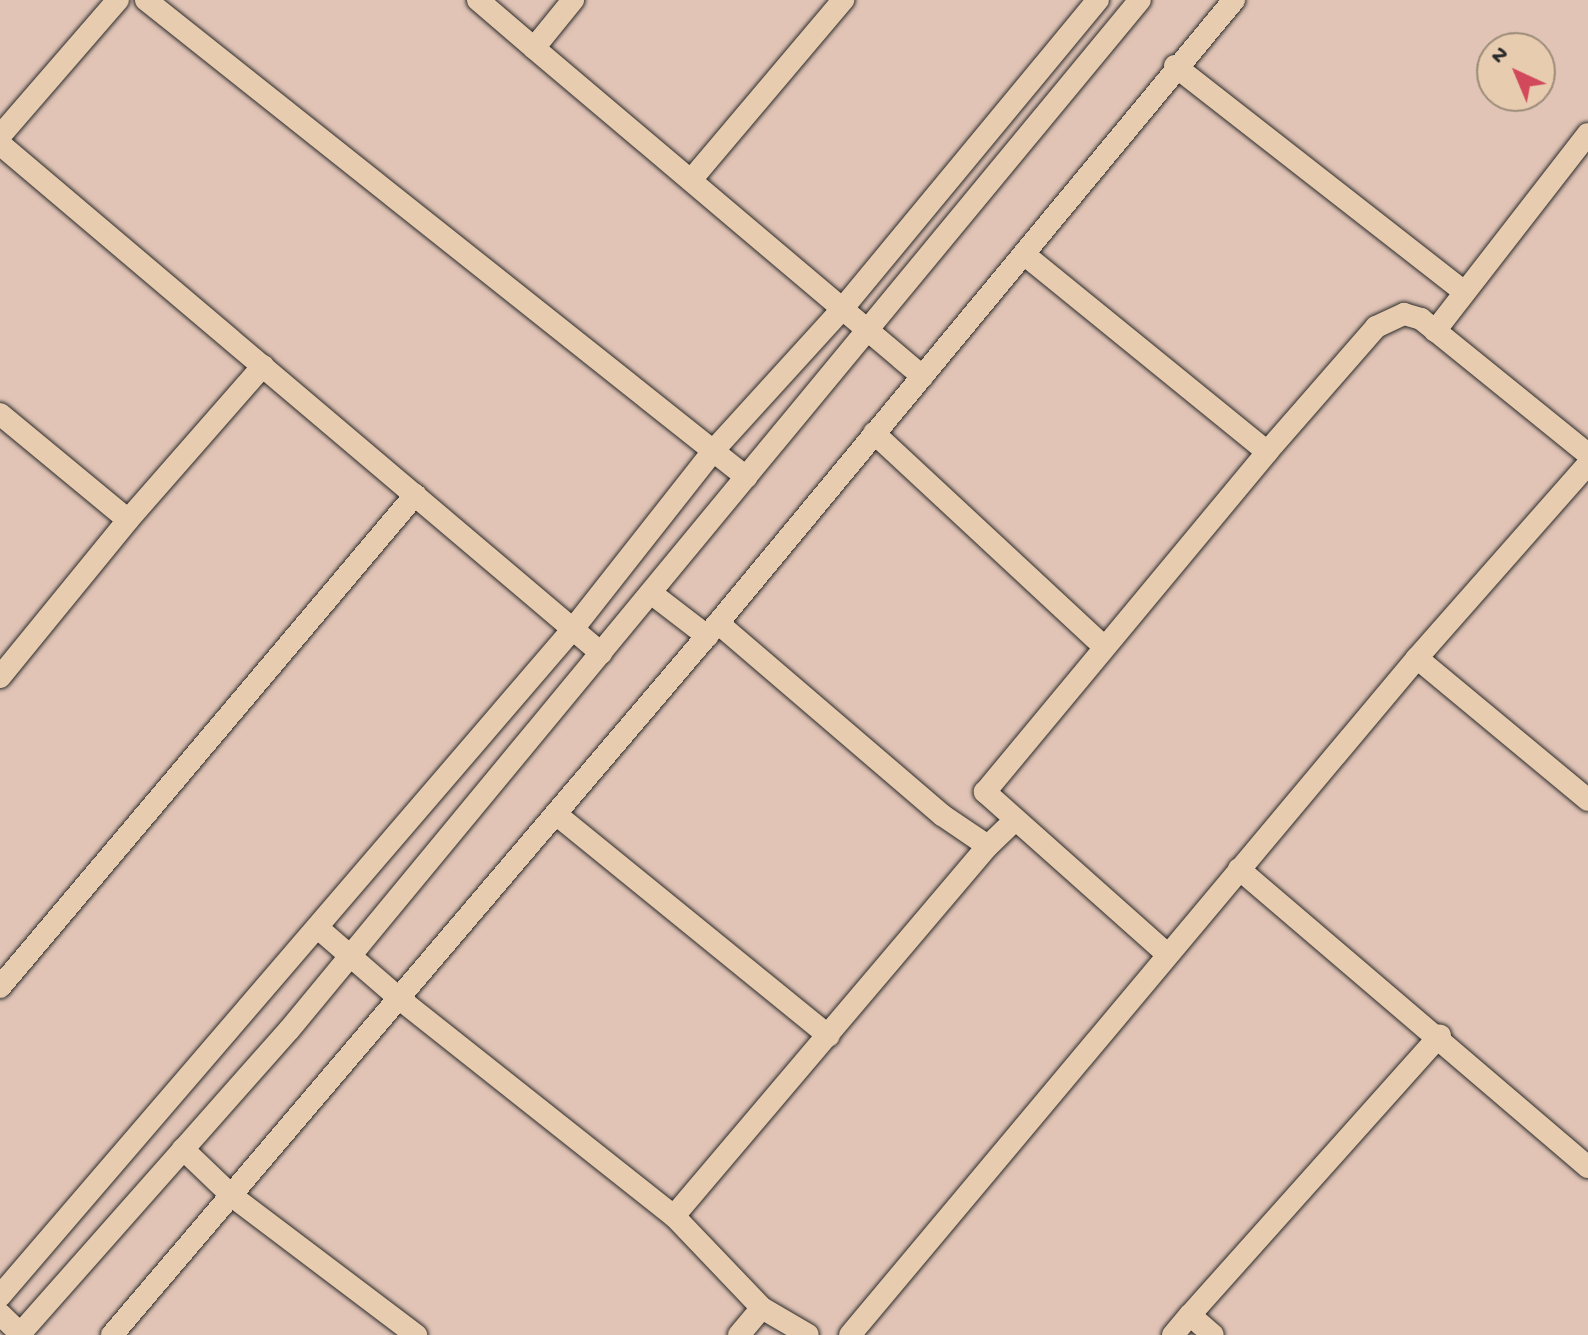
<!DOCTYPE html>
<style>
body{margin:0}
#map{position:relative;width:1588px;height:1335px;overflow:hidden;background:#e1c4b6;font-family:"Gochi Hand",sans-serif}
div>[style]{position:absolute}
.roads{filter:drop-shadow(0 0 2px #2b2b2b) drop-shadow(0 0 2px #2b2b2b)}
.street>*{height:22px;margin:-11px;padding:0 11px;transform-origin:11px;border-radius:11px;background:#e8ccaf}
span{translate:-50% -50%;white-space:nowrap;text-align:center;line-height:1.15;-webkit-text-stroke:7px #e8ccaf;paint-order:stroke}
.north{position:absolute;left:1476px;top:32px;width:80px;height:80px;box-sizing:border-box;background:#e8ccaf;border:2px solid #9c8c7a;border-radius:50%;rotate:316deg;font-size:22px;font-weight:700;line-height:32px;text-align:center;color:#2b2b2b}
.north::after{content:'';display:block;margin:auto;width:28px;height:36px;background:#d1495b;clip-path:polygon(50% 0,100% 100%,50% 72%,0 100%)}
</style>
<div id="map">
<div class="roads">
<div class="street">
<i style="left:146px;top:0;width:767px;rotate:38.48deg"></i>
<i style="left:478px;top:0;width:74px;rotate:40.6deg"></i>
<i style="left:534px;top:48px;width:62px;rotate:-50.9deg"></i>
<i style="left:534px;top:48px;width:509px;rotate:40.22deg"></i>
<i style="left:1175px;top:66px;width:367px;rotate:38deg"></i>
<i style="left:0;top:136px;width:180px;rotate:-49.1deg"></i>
<i style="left:0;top:144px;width:788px;rotate:40.26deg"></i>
<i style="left:691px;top:180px;width:236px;rotate:-49.8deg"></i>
<i style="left:1025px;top:255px;width:312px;rotate:39.1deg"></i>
<i style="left:1435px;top:331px;width:249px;rotate:-52.2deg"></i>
<i style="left:0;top:414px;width:166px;rotate:39.6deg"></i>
<i style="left:128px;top:520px;width:205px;rotate:-48.8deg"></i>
<i style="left:874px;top:433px;width:314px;rotate:42.9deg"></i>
<i style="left:651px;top:593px;width:71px;rotate:37.5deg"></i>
<i style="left:718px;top:623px;width:295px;rotate:40.6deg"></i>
<i style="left:942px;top:815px;width:55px;rotate:34deg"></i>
<i style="left:1417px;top:658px;width:222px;rotate:39.7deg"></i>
<i style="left:0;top:677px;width:203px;rotate:-50.8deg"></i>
<i style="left:557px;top:815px;width:350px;rotate:39.1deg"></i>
<i style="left:1239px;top:869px;width:459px;rotate:40.5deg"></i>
<i style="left:318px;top:928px;width:110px;rotate:40.9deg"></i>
<i style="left:401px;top:1000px;width:348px;rotate:38.4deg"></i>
<i style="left:674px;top:1216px;width:127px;rotate:46.3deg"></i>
<i style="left:762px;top:1308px;width:53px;rotate:30.4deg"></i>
<i style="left:1167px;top:954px;width:244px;rotate:-138.3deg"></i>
<i style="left:985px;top:792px;width:442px;rotate:-50.3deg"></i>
<i style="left:1267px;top:452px;width:166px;rotate:-48.9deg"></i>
<i style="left:1376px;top:327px;width:31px;rotate:-25deg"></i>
<i style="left:1404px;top:314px;width:18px;rotate:16deg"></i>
<i style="left:1421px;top:319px;width:215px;rotate:39deg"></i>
<i style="left:0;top:987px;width:644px;rotate:-49.85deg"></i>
<i style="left:183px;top:1149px;width:68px;rotate:43.8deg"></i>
<i style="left:232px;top:1196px;width:231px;rotate:37.1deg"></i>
<i style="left:674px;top:1216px;width:485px;rotate:-49.7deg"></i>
<i style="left:988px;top:846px;width:35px;rotate:-44deg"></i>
<i style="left:0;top:1296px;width:879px;rotate:-49.34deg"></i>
<i style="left:573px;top:629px;width:226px;rotate:-51.8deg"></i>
<i style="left:713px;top:451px;width:193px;rotate:-47.7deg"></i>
<i style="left:843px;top:308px;width:400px;rotate:-50.4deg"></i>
<i style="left:0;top:1314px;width:28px;rotate:44deg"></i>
<i style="left:1190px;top:1315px;width:375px;rotate:-48.2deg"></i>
<i style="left:19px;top:1335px;width:407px;rotate:-48.5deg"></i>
<i style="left:289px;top:1030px;width:1336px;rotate:-50.44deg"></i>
<i style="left:112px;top:1335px;width:935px;rotate:-49.6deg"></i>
<i style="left:718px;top:623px;width:809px;rotate:-50.37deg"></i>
<i style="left:739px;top:1335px;width:35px;rotate:-50deg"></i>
<i style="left:850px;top:1335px;width:883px;rotate:-50.05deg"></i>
<i style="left:1417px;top:658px;width:259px;rotate:-48.6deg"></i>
<i style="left:1173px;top:1335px;width:26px;rotate:-50deg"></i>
<i style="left:1190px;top:1315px;width:30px;rotate:41deg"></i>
</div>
</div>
<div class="north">N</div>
</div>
